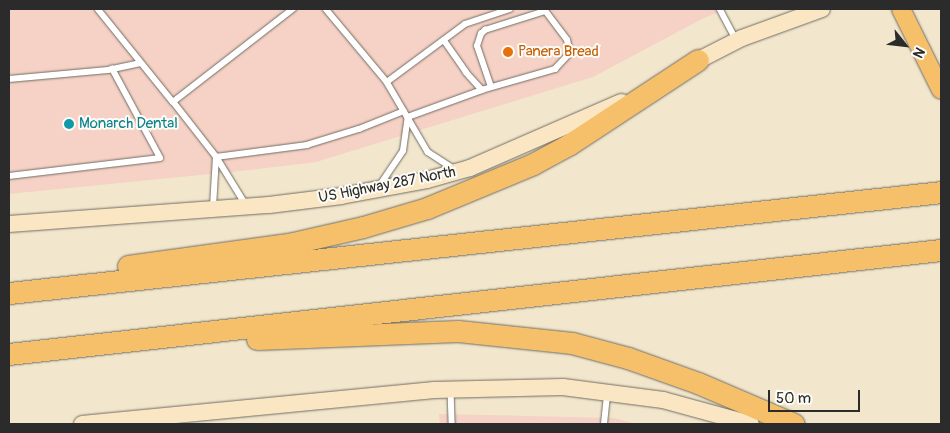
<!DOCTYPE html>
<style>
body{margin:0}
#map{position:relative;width:950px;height:433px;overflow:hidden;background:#f2e7cd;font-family:Pangolin,sans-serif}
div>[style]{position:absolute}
.built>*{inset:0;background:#f6d1c5}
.roads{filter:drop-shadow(0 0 1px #716d64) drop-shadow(0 0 1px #716d64)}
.service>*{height:5.5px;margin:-2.75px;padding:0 2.75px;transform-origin:2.75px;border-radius:2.75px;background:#fff}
.secondary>*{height:16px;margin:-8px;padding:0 8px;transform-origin:8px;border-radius:8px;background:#fbe6c4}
.primary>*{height:18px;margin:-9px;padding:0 9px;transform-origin:9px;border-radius:9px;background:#f6c06b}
.motorway>*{height:21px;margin:-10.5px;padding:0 10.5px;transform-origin:10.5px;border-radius:10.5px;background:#f6c06b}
.dots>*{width:14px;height:14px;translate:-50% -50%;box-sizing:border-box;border:2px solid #fdfcf7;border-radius:50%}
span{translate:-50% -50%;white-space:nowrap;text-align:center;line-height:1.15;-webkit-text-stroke:4px #fdfcf7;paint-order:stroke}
.food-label{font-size:15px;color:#c56008}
.left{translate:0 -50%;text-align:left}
.culture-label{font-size:15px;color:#0d838f}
.street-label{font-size:15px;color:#2b2b2b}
.frame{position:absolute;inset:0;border:10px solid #2b2b2b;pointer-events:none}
.north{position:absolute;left:880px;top:20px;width:50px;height:50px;-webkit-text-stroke:4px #fdfcf7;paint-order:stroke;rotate:119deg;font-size:14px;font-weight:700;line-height:20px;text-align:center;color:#2b2b2b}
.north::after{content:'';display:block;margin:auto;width:18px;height:22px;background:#2b2b2b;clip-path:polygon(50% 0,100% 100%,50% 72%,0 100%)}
.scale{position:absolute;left:768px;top:390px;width:92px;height:22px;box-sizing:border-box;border:2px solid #2b2b2b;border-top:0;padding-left:6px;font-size:15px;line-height:18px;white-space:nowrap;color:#2b2b2b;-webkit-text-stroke:4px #fdfcf7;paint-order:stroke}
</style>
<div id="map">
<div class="built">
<i style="clip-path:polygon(9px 9px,726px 9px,702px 19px,593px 77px,316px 162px,241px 171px,9px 194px)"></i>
<i style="clip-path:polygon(439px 414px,614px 418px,636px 424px,440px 424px)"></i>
</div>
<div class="roads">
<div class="service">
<i style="left:98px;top:9px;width:119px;rotate:51.1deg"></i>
<i style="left:326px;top:9px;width:95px;rotate:50.1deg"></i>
<i style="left:387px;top:82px;width:81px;rotate:59.6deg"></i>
<i style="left:428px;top:152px;width:31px;rotate:33deg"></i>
<i style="left:720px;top:9px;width:34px;rotate:62deg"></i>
<i style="left:444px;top:40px;width:39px;rotate:55deg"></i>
<i style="left:466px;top:72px;width:24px;rotate:48deg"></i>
<i style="left:482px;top:90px;width:76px;rotate:-16deg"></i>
<i style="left:555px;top:69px;width:22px;rotate:-47deg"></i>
<i style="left:570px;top:53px;width:13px;rotate:-103deg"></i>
<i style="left:567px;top:40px;width:39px;rotate:-127deg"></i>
<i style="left:9px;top:79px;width:99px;rotate:-5.2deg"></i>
<i style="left:108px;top:70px;width:33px;rotate:-12deg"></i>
<i style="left:387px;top:82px;width:97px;rotate:-36.6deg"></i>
<i style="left:465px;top:24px;width:47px;rotate:-18.4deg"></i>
<i style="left:491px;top:87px;width:43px;rotate:-108.9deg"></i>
<i style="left:477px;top:46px;width:13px;rotate:-72deg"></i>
<i style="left:481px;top:34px;width:6px;rotate:-45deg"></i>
<i style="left:485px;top:30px;width:63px;rotate:-17.6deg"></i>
<i style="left:408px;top:117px;width:79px;rotate:-20deg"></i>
<i style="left:216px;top:157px;width:92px;rotate:-7.5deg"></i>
<i style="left:307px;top:145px;width:54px;rotate:-17.1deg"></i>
<i style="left:359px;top:129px;width:48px;rotate:-21.8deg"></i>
<i style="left:9px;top:176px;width:152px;rotate:-6.8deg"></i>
<i style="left:160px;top:158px;width:101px;rotate:-118.3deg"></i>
<i style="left:380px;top:185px;width:41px;rotate:-55.9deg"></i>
<i style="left:403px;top:151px;width:34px;rotate:-82deg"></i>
<i style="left:245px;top:204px;width:55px;rotate:-121.7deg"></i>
<i style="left:216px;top:157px;width:70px;rotate:-128deg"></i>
<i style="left:173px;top:102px;width:152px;rotate:-37.8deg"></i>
<i style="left:213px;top:207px;width:50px;rotate:-86.6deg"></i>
<i style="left:451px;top:391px;width:33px;rotate:88deg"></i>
<i style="left:604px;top:424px;width:30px;rotate:-84deg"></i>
</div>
<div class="secondary">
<i style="left:689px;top:65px;width:59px;rotate:-27deg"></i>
<i style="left:742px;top:38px;width:85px;rotate:-19.9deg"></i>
<i style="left:9px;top:224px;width:261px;rotate:-4.2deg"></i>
<i style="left:269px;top:205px;width:73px;rotate:-7.1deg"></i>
<i style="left:341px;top:196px;width:87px;rotate:-10.5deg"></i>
<i style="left:427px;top:180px;width:45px;rotate:-15.6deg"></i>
<i style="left:470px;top:168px;width:165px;rotate:-23.6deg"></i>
<i style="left:82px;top:424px;width:354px;rotate:-5.5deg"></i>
<i style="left:434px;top:390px;width:129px;rotate:-1.3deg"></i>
<i style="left:563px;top:387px;width:101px;rotate:7.4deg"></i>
<i style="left:663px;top:400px;width:91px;rotate:15.3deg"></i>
</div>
<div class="primary">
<i style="left:901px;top:9px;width:90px;rotate:63.7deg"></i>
</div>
<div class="motorway">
<i style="left:128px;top:266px;width:167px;rotate:-7.9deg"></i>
<i style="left:293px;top:243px;width:72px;rotate:-12.9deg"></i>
<i style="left:363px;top:227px;width:67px;rotate:-16.5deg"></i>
<i style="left:427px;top:208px;width:115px;rotate:-22.5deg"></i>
<i style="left:533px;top:164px;width:42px;rotate:-28.4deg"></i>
<i style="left:570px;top:144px;width:153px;rotate:-33.3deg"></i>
<i style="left:9px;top:293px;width:937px;rotate:-6.18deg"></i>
<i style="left:257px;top:339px;width:201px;rotate:-2.3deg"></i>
<i style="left:458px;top:331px;width:115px;rotate:6deg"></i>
<i style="left:572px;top:343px;width:58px;rotate:15deg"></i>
<i style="left:628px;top:358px;width:74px;rotate:19.7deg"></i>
<i style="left:698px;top:383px;width:104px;rotate:23.1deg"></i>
<i style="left:9px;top:354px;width:938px;rotate:-6.37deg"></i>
</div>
</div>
<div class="dots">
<i style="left:508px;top:52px;background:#e8710a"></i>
<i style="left:69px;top:124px;background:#0f9aa8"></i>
</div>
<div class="food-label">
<span class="left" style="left:518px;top:52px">Panera Bread</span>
</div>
<div class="culture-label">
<span class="left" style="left:79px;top:124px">Monarch Dental</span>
</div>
<div class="street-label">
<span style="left:387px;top:185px;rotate:-11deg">US Highway 287 North</span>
</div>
<div class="frame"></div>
<div class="north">N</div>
<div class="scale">50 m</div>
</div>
